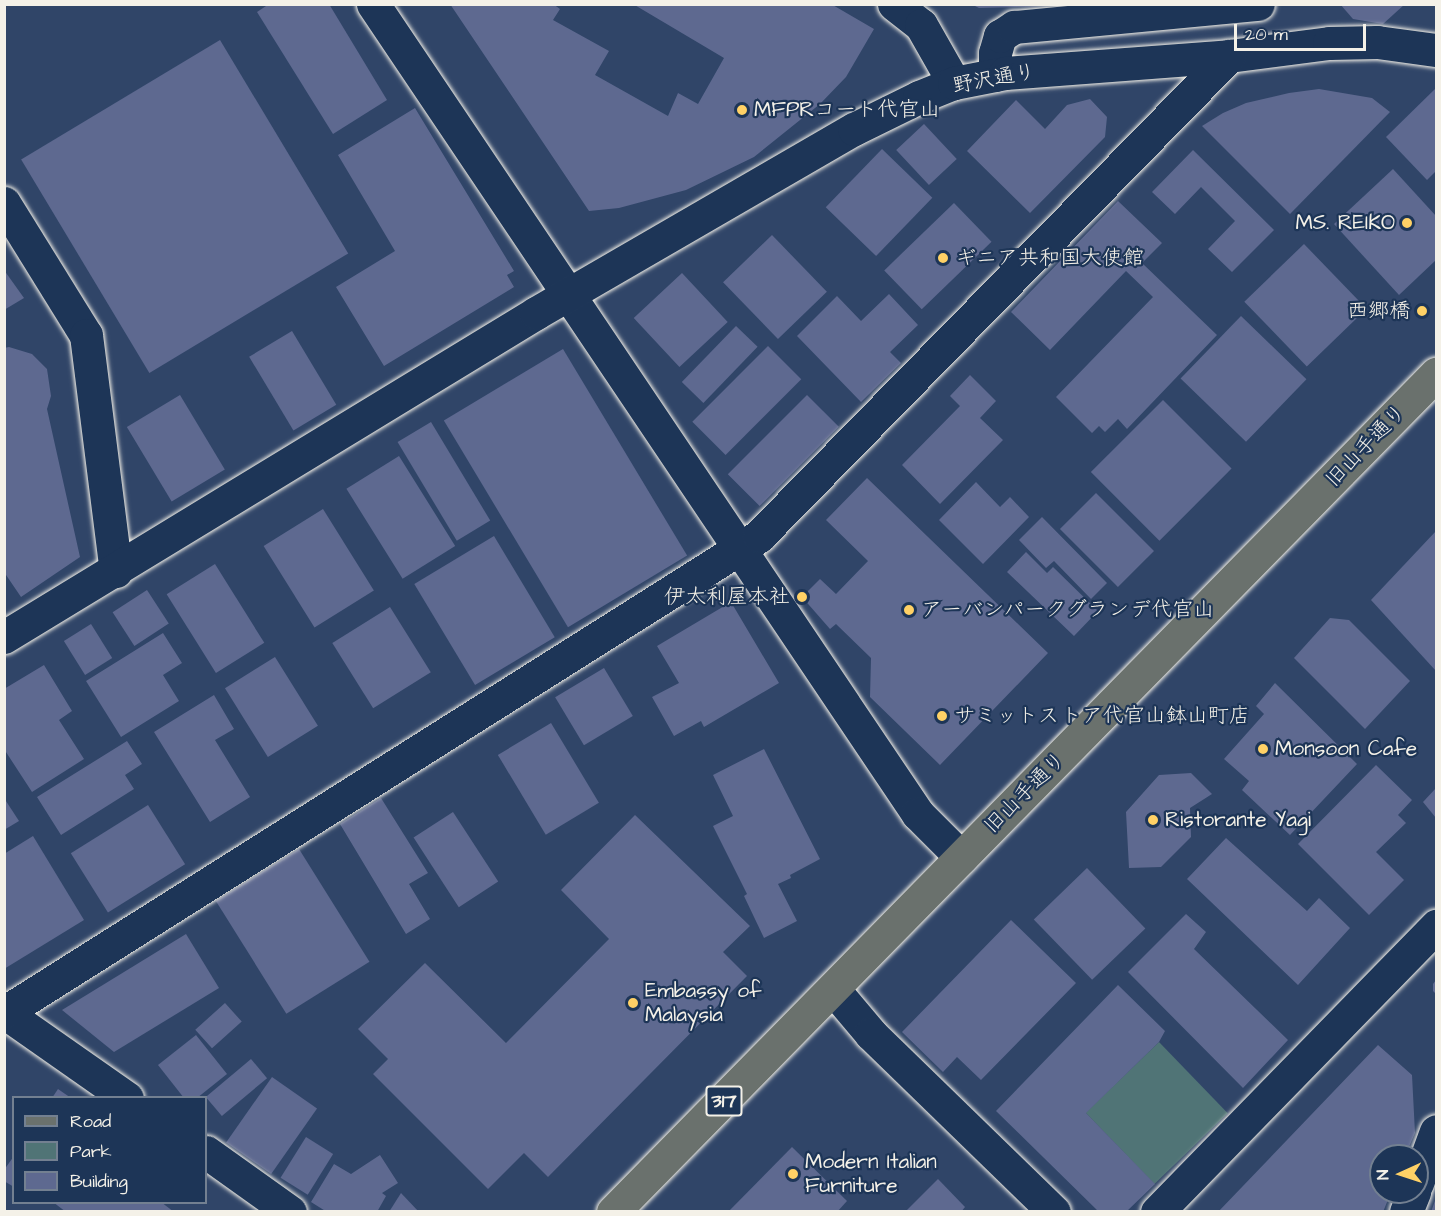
<!DOCTYPE html>
<meta charset="utf-8">
<style>
body{margin:0}
#map{position:relative;width:1441px;height:1216px;overflow:hidden;background:#304568;font-family:"Architects Daughter","Klee One",sans-serif}
div>[style]{position:absolute}
.green>*{inset:0;background:#507476;transform-origin:0 0}
.building>*{inset:0;background:#5e6990;transform-origin:0 0}
.roads{filter:drop-shadow(0 0 2px #f4f1e8) drop-shadow(0 0 2px #f4f1e8)}
.minor>*{height:33px;margin:-16.5px;padding:0 16.5px;transform-origin:16.5px;border-radius:16.5px;background:#1d3557}
.major>*{height:33px;margin:-16.5px;padding:0 16.5px;transform-origin:16.5px;border-radius:16.5px;background:#6a716d}
.dots>*{width:16px;height:16px;translate:-50% -50%;box-sizing:border-box;border:3px solid #1d3557;border-radius:50%}
span{translate:-50% -50%;white-space:nowrap;text-align:center;line-height:1.15;-webkit-text-stroke:4.5px #1d3557;paint-order:stroke}
.shield-label span{padding:2px 4px;background:#1d3557;border:2px solid;border-radius:4px;-webkit-text-stroke-width:0}
.shield-label{font-size:20px;color:#f4f1e8;font-weight:700}
.street-label{font-size:21px;color:#f4f1e8}
.poi-label{font-size:21px;color:#f4f1e8}
.left{translate:0 -50%;text-align:left}
.right{translate:-100% -50%;text-align:right}
.frame{position:absolute;inset:0;border:6px solid #f4f1e8;pointer-events:none}
.legend{position:absolute;left:12px;top:1096px;width:195px;height:108px;box-sizing:border-box;background:#1d3557;border:2px solid #738091;margin:0;padding:8px 10px;list-style:none;font-size:18px;color:#f4f1e8}
.legend li{display:flex;align-items:center;gap:12px;height:30px}
.legend b{width:30px;border:2px solid #738091}
.north{position:absolute;left:1369px;top:1144px;width:60px;height:60px;box-sizing:border-box;background:#1d3557;border:2px solid #738091;border-radius:50%;rotate:267deg;font-size:16px;font-weight:700;line-height:24px;text-align:center;color:#f4f1e8}
.north::after{content:'';display:block;margin:auto;width:21px;height:27px;background:#ffd166;clip-path:polygon(50% 0,100% 100%,50% 72%,0 100%)}
.scale{position:absolute;left:1234px;top:24px;width:132px;height:27px;box-sizing:border-box;border:3px solid #f4f1e8;border-top:0;padding-left:8px;font-size:18px;line-height:21px;white-space:nowrap;color:#f4f1e8;-webkit-text-stroke:4px #1d3557;paint-order:stroke}
</style>
<div id="map">
<div class="green">
<i style="left:1159px;top:1042px;width:99px;height:102px;rotate:46deg"></i>
</div>
<div class="building">
<i style="clip-path:polygon(269px 4px,329px 4px,387px 100px,333px 134px,257px 12px)"></i>
<i style="clip-path:polygon(450px 4px,553px 4px,560px 9px,553px 20px,609px 51px,595px 75px,668px 116px,678px 93px,698px 104px,724px 58px,633px 4px,831px 4px,874px 29px,846px 77px,820px 104px,754px 157px,686px 190px,619px 208px,589px 211px)"></i>
<i style="clip-path:polygon(971px 4px,1051px 4px,1051px 6px,979px 8px)"></i>
<i style="clip-path:polygon(1340px 4px,1405px 4px,1383px 24px,1353px 19px)"></i>
<i style="left:220px;top:40px;width:249px;height:232px;rotate:59deg"></i>
<i style="clip-path:polygon(1436px 88px,1436px 171px,1427px 180px,1386px 137px)"></i>
<i style="clip-path:polygon(1319px 89px,1372px 98px,1390px 112px,1290px 214px,1202px 126px,1223px 113px,1246px 103px,1289px 93px)"></i>
<i style="clip-path:polygon(1090px 99px,1107px 117px,1105px 137px,1030px 213px,967px 151px,1016px 100px,1045px 129px,1067px 105px)"></i>
<i style="clip-path:polygon(415px 108px,514px 271px,507px 275px,514px 287px,384px 366px,336px 287px,395px 251px,338px 155px)"></i>
<i style="left:924px;top:124px;width:48px;height:38px;rotate:47deg"></i>
<i style="left:882px;top:149px;width:70px;height:81px;rotate:44deg"></i>
<i style="clip-path:polygon(1193px 150px,1274px 230px,1232px 272px,1208px 249px,1235px 221px,1201px 187px,1175px 214px,1152px 192px)"></i>
<i style="clip-path:polygon(1393px 169px,1436px 216px,1436px 260px,1399px 295px,1334px 224px)"></i>
<i style="clip-path:polygon(1118px 201px,1162px 243px,1142px 263px,1217px 335px,1127px 429px,1118px 419px,1105px 432px,1099px 426px,1092px 433px,1056px 397px,1153px 297px,1126px 271px,1050px 350px,1011px 312px)"></i>
<i style="left:954px;top:203px;width:54px;height:97px;rotate:46deg"></i>
<i style="left:772px;top:235px;width:79px;height:68px;rotate:46deg"></i>
<i style="left:1304px;top:244px;width:90px;height:83px;rotate:46deg"></i>
<i style="clip-path:polygon(4px 270px,24px 298px,4px 310px)"></i>
<i style="left:682px;top:273px;width:67px;height:66px;rotate:47deg"></i>
<i style="clip-path:polygon(889px 294px,918px 325px,890px 352px,901px 363px,861px 402px,797px 336px,837px 296px,861px 321px)"></i>
<i style="left:1241px;top:316px;width:91px;height:87px;rotate:44deg"></i>
<i style="left:736px;top:326px;width:30px;height:78px;rotate:44deg"></i>
<i style="left:292px;top:331px;width:86px;height:50px;rotate:59deg"></i>
<i style="left:768px;top:346px;width:47px;height:107px;rotate:45deg"></i>
<i style="clip-path:polygon(9px 347px,32px 354px,47px 369px,51px 396px,47px 409px,80px 557px,21px 597px,4px 572px,4px 348px)"></i>
<i style="left:563px;top:349px;width:241px;height:139px;rotate:59deg"></i>
<i style="clip-path:polygon(970px 375px,996px 401px,980px 418px,1003px 440px,940px 504px,902px 465px,960px 406px,950px 396px)"></i>
<i style="left:180px;top:395px;width:87px;height:62px;rotate:59deg"></i>
<i style="left:807px;top:395px;width:45px;height:112px;rotate:45deg"></i>
<i style="left:1163px;top:400px;width:97px;height:102px;rotate:45deg"></i>
<i style="left:431px;top:422px;width:115px;height:39px;rotate:59deg"></i>
<i style="left:399px;top:456px;width:106px;height:62px;rotate:58deg"></i>
<i style="clip-path:polygon(867px 478px,1048px 653px,940px 765px,870px 697px,871px 658px,836px 624px,830px 629px,802px 597px,820px 579px,836px 594px,868px 561px,826px 520px)"></i>
<i style="clip-path:polygon(976px 482px,1000px 507px,1010px 497px,1029px 517px,983px 564px,939px 520px)"></i>
<i style="left:1096px;top:493px;width:82px;height:51px;rotate:45deg"></i>
<i style="left:323px;top:509px;width:96px;height:70px;rotate:58deg"></i>
<i style="clip-path:polygon(1042px 517px,1107px 583px,1091px 599px,1054px 561px,1046px 568px,1019px 540px)"></i>
<i style="clip-path:polygon(1436px 531px,1436px 671px,1371px 600px)"></i>
<i style="left:494px;top:536px;width:118px;height:93px;rotate:59deg"></i>
<i style="clip-path:polygon(1026px 552px,1047px 573px,1053px 567px,1098px 611px,1074px 636px,1007px 572px)"></i>
<i style="left:215px;top:564px;width:93px;height:57px;rotate:58deg"></i>
<i style="left:147px;top:590px;width:40px;height:41px;rotate:57deg"></i>
<i style="clip-path:polygon(731px 602px,779px 683px,704px 727px,701px 721px,674px 736px,652px 697px,679px 683px,657px 646px)"></i>
<i style="left:390px;top:607px;width:77px;height:68px;rotate:58deg"></i>
<i style="clip-path:polygon(1330px 618px,1349px 620px,1410px 681px,1365px 729px,1294px 658px)"></i>
<i style="left:91px;top:624px;width:40px;height:32px;rotate:58deg"></i>
<i style="clip-path:polygon(163px 633px,182px 663px,163px 675px,179px 701px,121px 737px,86px 681px)"></i>
<i style="left:275px;top:657px;width:81px;height:59px;rotate:58deg"></i>
<i style="clip-path:polygon(44px 665px,72px 711px,59px 720px,84px 759px,32px 792px,4px 749px,4px 689px)"></i>
<i style="left:604px;top:668px;width:56px;height:57px;rotate:59deg"></i>
<i style="clip-path:polygon(1275px 683px,1357px 764px,1290px 835px,1242px 790px,1249px 781px,1224px 759px,1264px 714px,1256px 706px)"></i>
<i style="clip-path:polygon(214px 695px,234px 729px,215px 740px,250px 797px,210px 822px,154px 732px)"></i>
<i style="left:551px;top:723px;width:93px;height:62px;rotate:59deg"></i>
<i style="clip-path:polygon(127px 741px,142px 764px,125px 775px,134px 789px,61px 835px,37px 797px)"></i>
<i style="clip-path:polygon(764px 749px,820px 859px,790px 875px,791px 878px,778px 884px,797px 921px,764px 938px,744px 896px,747px 894px,713px 826px,733px 816px,713px 775px)"></i>
<i style="clip-path:polygon(1376px 765px,1412px 800px,1398px 815px,1406px 823px,1376px 852px,1404px 880px,1369px 915px,1298px 844px)"></i>
<i style="clip-path:polygon(1191px 773px,1212px 794px,1190px 808px,1191px 837px,1161px 867px,1129px 868px,1126px 812px,1159px 775px)"></i>
<i style="clip-path:polygon(1436px 788px,1436px 818px,1423px 802px)"></i>
<i style="clip-path:polygon(4px 798px,19px 821px,4px 830px)"></i>
<i style="clip-path:polygon(381px 798px,428px 873px,409px 884px,430px 919px,406px 934px,340px 824px)"></i>
<i style="left:148px;top:805px;width:70px;height:91px;rotate:58deg"></i>
<i style="left:453px;top:812px;width:83px;height:47px;rotate:57deg"></i>
<i style="clip-path:polygon(635px 815px,750px 926px,723px 952px,747px 976px,548px 1177px,524px 1153px,488px 1189px,373px 1074px,388px 1059px,358px 1029px,425px 963px,506px 1043px,609px 939px,561px 890px)"></i>
<i style="clip-path:polygon(33px 836px,84px 920px,4px 969px,4px 854px)"></i>
<i style="clip-path:polygon(1226px 838px,1307px 911px,1319px 898px,1350px 928px,1298px 985px,1187px 879px)"></i>
<i style="left:299px;top:849px;width:133px;height:98px;rotate:58deg"></i>
<i style="left:1087px;top:868px;width:84px;height:74px;rotate:46deg"></i>
<i style="clip-path:polygon(1186px 914px,1206px 932px,1194px 949px,1288px 1040px,1243px 1088px,1128px 972px)"></i>
<i style="clip-path:polygon(1011px 920px,1076px 983px,981px 1080px,957px 1057px,943px 1072px,902px 1032px)"></i>
<i style="clip-path:polygon(186px 934px,219px 988px,114px 1052px,62px 1010px)"></i>
<i style="clip-path:polygon(1436px 980px,1436px 994px,1433px 991px,1433px 984px)"></i>
<i style="clip-path:polygon(1118px 985px,1165px 1031px,1159px 1042px,1086px 1113px,1155px 1184px,1126px 1212px,1099px 1212px,996px 1111px)"></i>
<i style="left:225px;top:1003px;width:25px;height:40px;rotate:48deg"></i>
<i style="clip-path:polygon(196px 1035px,227px 1074px,197px 1098px,184px 1098px,158px 1065px)"></i>
<i style="clip-path:polygon(1378px 1045px,1412px 1075px,1415px 1133px,1405px 1156px,1381px 1156px,1381px 1192px,1391px 1192px,1383px 1212px,1218px 1212px)"></i>
<i style="left:251px;top:1059px;width:25px;height:59px;rotate:50deg"></i>
<i style="left:272px;top:1077px;width:55px;height:80px;rotate:35deg"></i>
<i style="clip-path:polygon(58px 1089px,71px 1098px,52px 1098px)"></i>
<i style="left:306px;top:1137px;width:32px;height:48px;rotate:32deg"></i>
<i style="clip-path:polygon(792px 1147px,847px 1201px,837px 1212px,728px 1212px)"></i>
<i style="clip-path:polygon(380px 1155px,398px 1183px,382px 1193px,386px 1196px,377px 1212px,327px 1212px,311px 1202px,334px 1164px,351px 1174px)"></i>
<i style="clip-path:polygon(14px 1156px,14px 1187px,4px 1181px,4px 1170px)"></i>
<i style="clip-path:polygon(938px 1179px,965px 1207px,961px 1212px,905px 1212px)"></i>
<i style="clip-path:polygon(401px 1193px,419px 1212px,389px 1212px)"></i>
<i style="clip-path:polygon(1436px 1198px,1436px 1212px,1431px 1212px)"></i>
<i style="clip-path:polygon(53px 1202px,161px 1202px,174px 1212px,66px 1212px)"></i>
</div>
<div class="roads">
<div class="minor">
<i style="left:373px;top:4px;width:976px;rotate:56.07deg"></i>
<i style="left:918px;top:814px;width:61px;rotate:45deg"></i>
<i style="left:894px;top:4px;width:34px;rotate:38deg"></i>
<i style="left:921px;top:25px;width:67px;rotate:60.4deg"></i>
<i style="left:995px;top:75px;width:22px;rotate:-90deg"></i>
<i style="left:995px;top:53px;width:18px;rotate:-74deg"></i>
<i style="left:1000px;top:36px;width:17px;rotate:-33deg"></i>
<i style="left:1014px;top:27px;width:245px;rotate:-5.4deg"></i>
<i style="left:4px;top:203px;width:155px;rotate:58.2deg"></i>
<i style="left:86px;top:335px;width:238px;rotate:82.8deg"></i>
<i style="left:4px;top:637px;width:623px;rotate:-31.34deg"></i>
<i style="left:536px;top:313px;width:367px;rotate:-30.1deg"></i>
<i style="left:854px;top:129px;width:72px;rotate:-26.2deg"></i>
<i style="left:919px;top:97px;width:38px;rotate:-22deg"></i>
<i style="left:954px;top:83px;width:52px;rotate:-11.1deg"></i>
<i style="left:1005px;top:73px;width:225px;rotate:-4.3deg"></i>
<i style="left:1229px;top:56px;width:101px;rotate:-7.4deg"></i>
<i style="left:1329px;top:43px;width:48px;rotate:-1.2deg"></i>
<i style="left:1377px;top:42px;width:60px;rotate:7.7deg"></i>
<i style="left:834px;top:990px;width:57px;rotate:49.9deg"></i>
<i style="left:871px;top:1034px;width:255px;rotate:44.2deg"></i>
<i style="left:4px;top:1012px;width:150px;rotate:35deg"></i>
<i style="left:5px;top:1012px;width:892px;rotate:-32.26deg"></i>
<i style="left:759px;top:536px;width:672px;rotate:-45.6deg"></i>
<i style="left:206px;top:1152px;width:103px;rotate:35.5deg"></i>
<i style="left:1417px;top:1183px;width:55px;rotate:-69.9deg"></i>
<i style="left:1157px;top:1212px;width:400px;rotate:-45.7deg"></i>
<i style="left:1406px;top:1212px;width:22px;rotate:-68deg"></i>
</div>
<div class="major">
<i style="left:613px;top:1212px;width:1175px;rotate:-45.52deg"></i>
</div>
</div>
<div class="dots">
<i style="left:742px;top:110px;background:#ffd166"></i>
<i style="left:1407px;top:223px;background:#ffd166"></i>
<i style="left:943px;top:258px;background:#ffd166"></i>
<i style="left:1422px;top:311px;background:#ffd166"></i>
<i style="left:802px;top:597px;background:#ffd166"></i>
<i style="left:909px;top:610px;background:#ffd166"></i>
<i style="left:942px;top:716px;background:#ffd166"></i>
<i style="left:1263px;top:749px;background:#ffd166"></i>
<i style="left:1153px;top:820px;background:#ffd166"></i>
<i style="left:633px;top:1003px;background:#ffd166"></i>
<i style="left:793px;top:1174px;background:#ffd166"></i>
</div>
<div class="shield-label">
<span style="left:724px;top:1101px">317</span>
</div>
<div class="street-label">
<span style="left:994px;top:79px;rotate:-10deg">野沢通り</span>
<span style="left:1366px;top:446px;rotate:-46deg">旧山手通り</span>
<span style="left:1025px;top:793px;rotate:-45deg">旧山手通り</span>
</div>
<div class="poi-label">
<span class="left" style="left:754px;top:110px">MFPRコート代官山</span>
<span class="right" style="left:1395px;top:223px">MS. REIKO</span>
<span class="left" style="left:955px;top:258px">ギニア共和国大使館</span>
<span class="right" style="left:1410px;top:311px">西郷橋</span>
<span class="right" style="left:790px;top:597px">伊太利屋本社</span>
<span class="left" style="left:921px;top:610px">アーバンパークグランデ代官山</span>
<span class="left" style="left:954px;top:716px">サミットストア代官山鉢山町店</span>
<span class="left" style="left:1275px;top:749px">Monsoon Cafe</span>
<span class="left" style="left:1165px;top:820px">Ristorante Yagi</span>
<span class="left" style="left:645px;top:1003px">Embassy of<br>Malaysia</span>
<span class="left" style="left:805px;top:1174px">Modern Italian<br>Furniture</span>
</div>
<div class="frame"></div>
<ul class="legend">
<li><b style="height:8px;background:#6a716d"></b>Road</li>
<li><b style="height:16px;background:#507476"></b>Park</li>
<li><b style="height:16px;background:#5e6990"></b>Building</li>
</ul>
<div class="north">N</div>
<div class="scale">20 m</div>
</div>
